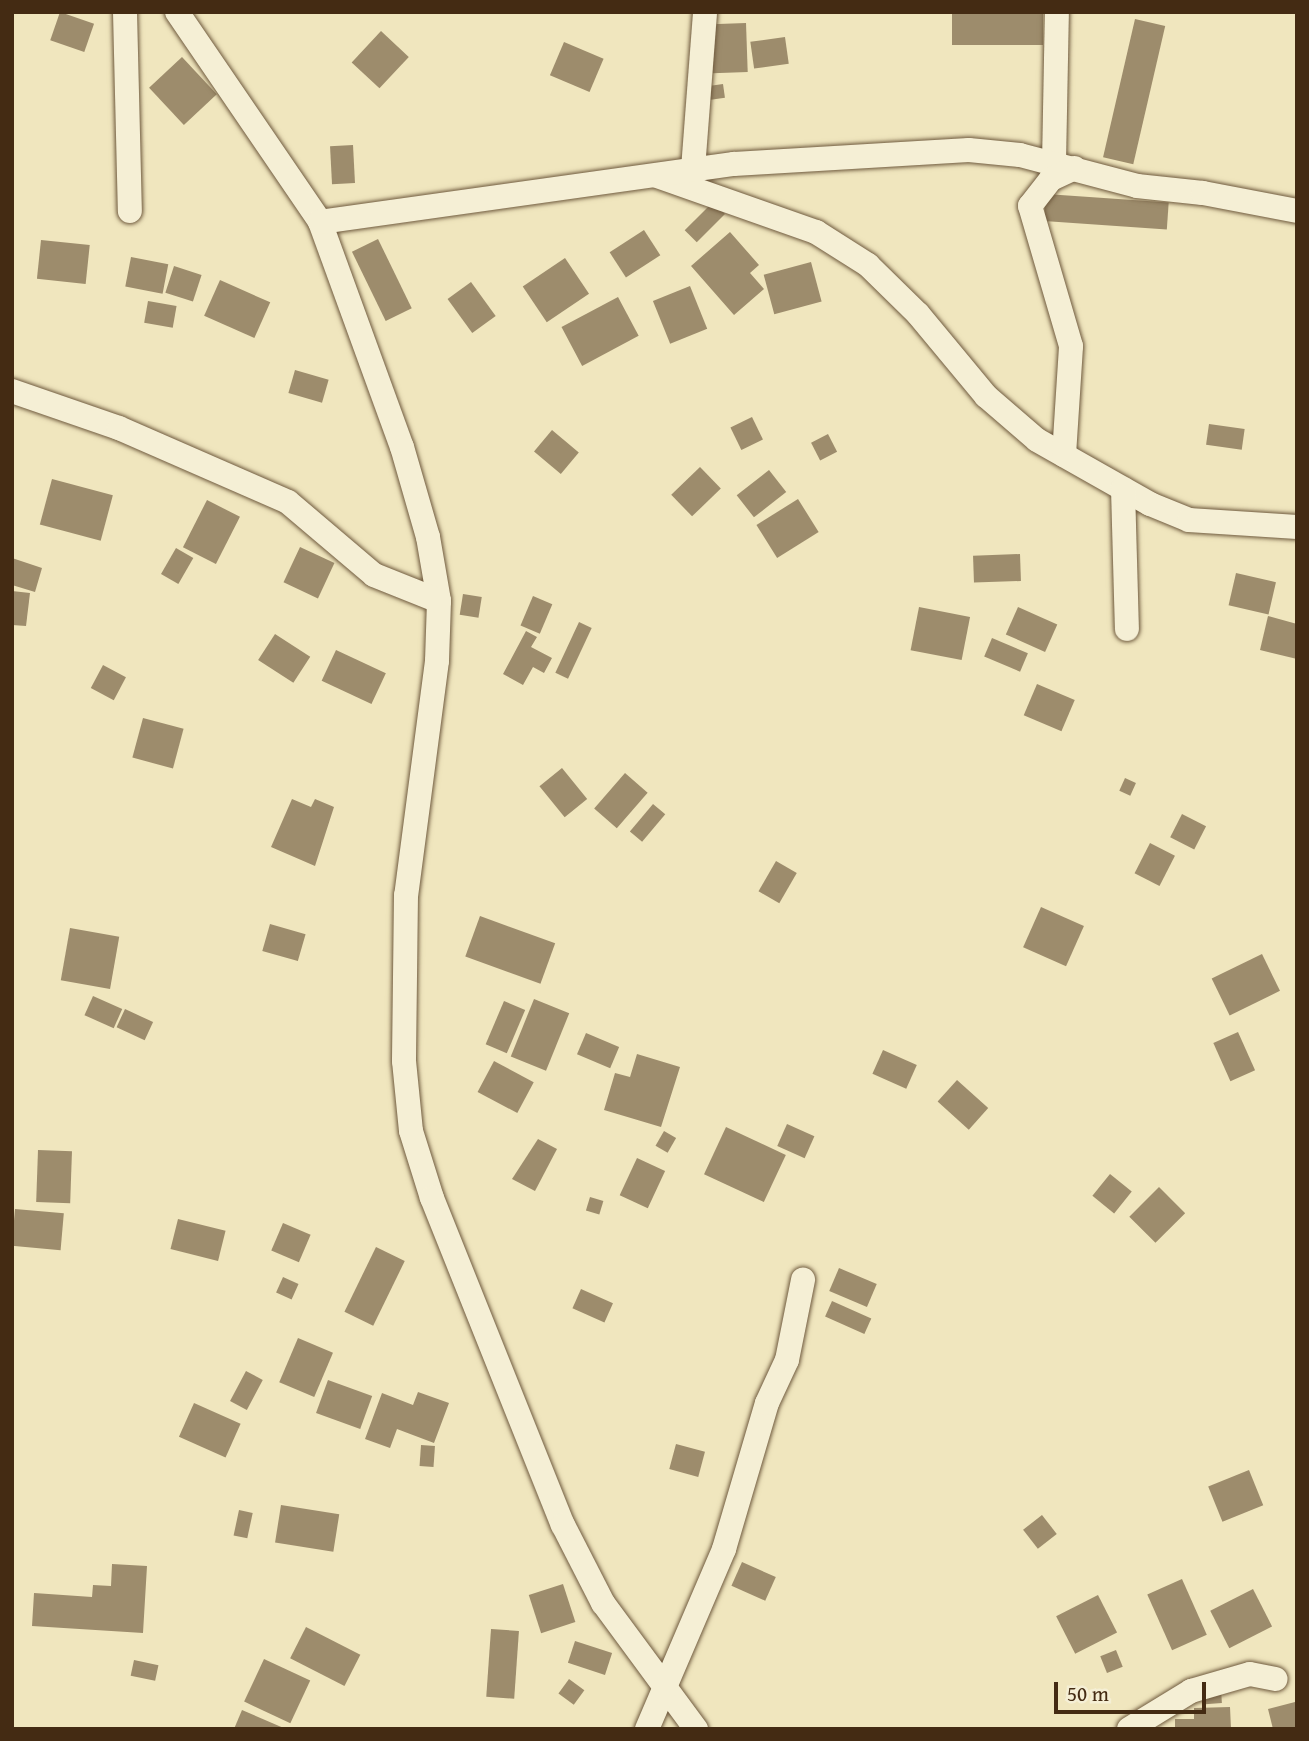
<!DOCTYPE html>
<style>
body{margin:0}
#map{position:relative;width:1309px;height:1741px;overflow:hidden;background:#f0e6be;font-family:"Gentium Book Plus",serif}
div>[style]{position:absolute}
.building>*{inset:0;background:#9d8c6c;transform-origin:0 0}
.roads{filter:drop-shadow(0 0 2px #6f5a3e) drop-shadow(0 0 2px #6f5a3e)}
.minor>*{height:24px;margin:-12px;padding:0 12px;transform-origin:12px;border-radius:12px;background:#f5efd5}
span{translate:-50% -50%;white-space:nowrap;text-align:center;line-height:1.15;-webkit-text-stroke:5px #f5efd5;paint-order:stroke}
.frame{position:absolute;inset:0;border:14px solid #442b13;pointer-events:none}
.scale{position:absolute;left:1054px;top:1682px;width:152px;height:32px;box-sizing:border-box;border:4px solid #442b13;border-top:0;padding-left:9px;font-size:21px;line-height:24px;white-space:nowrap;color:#442b13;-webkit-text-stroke:5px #f5efd5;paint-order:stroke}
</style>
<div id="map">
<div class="building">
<i style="left:60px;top:12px;width:36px;height:30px;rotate:19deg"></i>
<i style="left:952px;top:12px;width:91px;height:33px"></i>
<i style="left:1135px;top:19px;width:31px;height:142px;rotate:13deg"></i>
<i style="left:746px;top:23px;width:49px;height:35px;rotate:88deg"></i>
<i style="left:381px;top:31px;width:38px;height:43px;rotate:43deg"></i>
<i style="left:785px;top:37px;width:27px;height:35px;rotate:82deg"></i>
<i style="left:564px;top:42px;width:43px;height:36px;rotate:23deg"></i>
<i style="left:182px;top:57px;width:51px;height:45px;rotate:47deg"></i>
<i style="left:723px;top:84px;width:14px;height:16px;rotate:82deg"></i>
<i style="left:353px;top:145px;width:38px;height:23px;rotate:87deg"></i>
<i style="left:1046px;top:194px;width:123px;height:27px;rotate:4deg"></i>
<i style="left:713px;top:202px;width:17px;height:40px;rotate:45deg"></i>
<i style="left:644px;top:230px;width:30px;height:41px;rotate:57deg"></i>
<i style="clip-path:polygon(730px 232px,759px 265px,750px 273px,764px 289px,734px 315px,691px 266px)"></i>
<i style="left:378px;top:239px;width:77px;height:29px;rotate:64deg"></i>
<i style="left:41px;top:240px;width:49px;height:39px;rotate:6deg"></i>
<i style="left:131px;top:257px;width:38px;height:30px;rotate:11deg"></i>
<i style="left:565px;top:258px;width:43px;height:51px;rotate:56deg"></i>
<i style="left:811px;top:262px;width:41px;height:49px;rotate:75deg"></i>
<i style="left:174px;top:266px;width:29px;height:28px;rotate:18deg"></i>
<i style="left:220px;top:280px;width:55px;height:39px;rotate:24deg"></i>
<i style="left:471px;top:282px;width:42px;height:29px;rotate:54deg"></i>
<i style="left:690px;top:286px;width:46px;height:40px;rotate:68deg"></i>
<i style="left:618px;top:297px;width:44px;height:64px;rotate:62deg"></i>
<i style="left:148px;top:301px;width:29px;height:22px;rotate:10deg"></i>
<i style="left:295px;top:370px;width:35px;height:24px;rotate:16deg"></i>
<i style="left:752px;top:417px;width:25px;height:24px;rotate:64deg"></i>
<i style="left:1209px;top:424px;width:36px;height:21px;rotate:8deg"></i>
<i style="left:552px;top:430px;width:35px;height:28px;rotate:40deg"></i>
<i style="left:828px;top:434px;width:20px;height:19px;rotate:63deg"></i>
<i style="left:700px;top:467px;width:30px;height:40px;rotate:46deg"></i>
<i style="left:769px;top:470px;width:28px;height:41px;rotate:52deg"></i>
<i style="left:52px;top:479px;width:63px;height:47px;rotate:15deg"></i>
<i style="left:798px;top:499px;width:39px;height:49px;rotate:58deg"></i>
<i style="left:207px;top:500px;width:37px;height:53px;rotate:27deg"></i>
<i style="left:300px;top:547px;width:38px;height:39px;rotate:25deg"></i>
<i style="left:176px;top:548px;width:20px;height:30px;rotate:30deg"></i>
<i style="left:1020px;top:554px;width:27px;height:47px;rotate:88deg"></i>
<i style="clip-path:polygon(12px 558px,42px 568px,35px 592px,12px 585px)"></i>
<i style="left:1236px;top:573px;width:41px;height:33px;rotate:13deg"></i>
<i style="clip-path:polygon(12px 591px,30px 593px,26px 626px,12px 625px)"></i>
<i style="left:463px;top:594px;width:19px;height:21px;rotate:9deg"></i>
<i style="left:533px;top:596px;width:21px;height:32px;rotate:23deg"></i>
<i style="left:919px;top:607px;width:52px;height:44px;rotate:11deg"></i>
<i style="left:1018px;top:607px;width:43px;height:30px;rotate:24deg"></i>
<i style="clip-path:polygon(1268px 616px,1297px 624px,1297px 659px,1260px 650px)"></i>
<i style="left:579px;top:622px;width:14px;height:56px;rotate:25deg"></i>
<i style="clip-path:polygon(526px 631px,537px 637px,531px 647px,552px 658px,544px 673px,533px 667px,523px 685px,503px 674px)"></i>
<i style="left:275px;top:634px;width:42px;height:31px;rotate:33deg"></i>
<i style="left:992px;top:638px;width:39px;height:20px;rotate:23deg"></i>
<i style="left:336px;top:650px;width:55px;height:34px;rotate:25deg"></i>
<i style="left:103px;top:665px;width:26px;height:26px;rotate:28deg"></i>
<i style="left:1037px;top:684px;width:41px;height:34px;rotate:23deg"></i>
<i style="left:143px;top:718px;width:42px;height:41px;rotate:15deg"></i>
<i style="left:562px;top:768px;width:40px;height:29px;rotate:51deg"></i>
<i style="left:625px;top:773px;width:30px;height:47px;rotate:41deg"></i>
<i style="left:1125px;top:778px;width:12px;height:14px;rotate:24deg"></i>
<i style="clip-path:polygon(292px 799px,311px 807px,315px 799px,334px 807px,315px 866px,271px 847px)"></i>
<i style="left:653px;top:804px;width:16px;height:36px;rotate:40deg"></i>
<i style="left:1182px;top:814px;width:27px;height:26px;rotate:27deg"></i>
<i style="left:1150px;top:843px;width:28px;height:34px;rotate:27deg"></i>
<i style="left:776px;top:861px;width:24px;height:35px;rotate:30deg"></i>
<i style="left:1041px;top:907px;width:47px;height:44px;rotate:24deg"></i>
<i style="left:480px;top:916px;width:80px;height:43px;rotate:20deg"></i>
<i style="left:270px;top:924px;width:37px;height:28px;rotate:16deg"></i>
<i style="left:70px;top:928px;width:50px;height:53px;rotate:10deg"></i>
<i style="left:1262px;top:954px;width:41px;height:56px;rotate:64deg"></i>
<i style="left:93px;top:996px;width:32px;height:21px;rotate:24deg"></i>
<i style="left:534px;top:999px;width:38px;height:62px;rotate:22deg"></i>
<i style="left:504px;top:1001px;width:23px;height:47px;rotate:23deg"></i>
<i style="left:125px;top:1009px;width:31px;height:20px;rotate:25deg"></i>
<i style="left:1238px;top:1032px;width:42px;height:27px;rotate:66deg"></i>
<i style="left:586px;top:1033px;width:36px;height:23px;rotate:23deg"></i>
<i style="left:883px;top:1050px;width:37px;height:26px;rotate:24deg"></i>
<i style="clip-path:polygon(637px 1054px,680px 1067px,661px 1127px,604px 1110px,615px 1073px,630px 1077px)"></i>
<i style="left:494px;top:1061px;width:45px;height:35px;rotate:28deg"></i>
<i style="left:957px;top:1080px;width:42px;height:29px;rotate:42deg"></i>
<i style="left:787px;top:1124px;width:30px;height:24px;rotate:24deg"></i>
<i style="left:726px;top:1127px;width:66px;height:52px;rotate:25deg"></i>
<i style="left:664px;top:1131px;width:14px;height:17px;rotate:30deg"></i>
<i style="clip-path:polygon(538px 1139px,557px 1149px,535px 1191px,512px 1179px)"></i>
<i style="left:38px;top:1150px;width:34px;height:52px;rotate:2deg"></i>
<i style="left:637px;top:1158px;width:31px;height:41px;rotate:25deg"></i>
<i style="left:1110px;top:1174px;width:28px;height:28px;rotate:39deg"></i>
<i style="left:1159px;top:1187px;width:37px;height:42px;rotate:45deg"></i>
<i style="left:590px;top:1197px;width:14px;height:14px;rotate:17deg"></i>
<i style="left:15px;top:1209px;width:49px;height:37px;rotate:5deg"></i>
<i style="left:178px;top:1219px;width:49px;height:31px;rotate:14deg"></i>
<i style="left:283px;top:1223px;width:30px;height:30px;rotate:23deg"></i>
<i style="left:376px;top:1247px;width:32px;height:72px;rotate:26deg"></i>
<i style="left:839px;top:1268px;width:41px;height:25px;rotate:23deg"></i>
<i style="left:283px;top:1277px;width:17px;height:17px;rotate:24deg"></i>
<i style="left:581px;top:1289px;width:35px;height:21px;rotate:24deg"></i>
<i style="left:832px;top:1301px;width:43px;height:17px;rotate:24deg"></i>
<i style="left:298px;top:1338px;width:38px;height:48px;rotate:23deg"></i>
<i style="left:246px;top:1371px;width:19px;height:34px;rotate:28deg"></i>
<i style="left:328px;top:1380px;width:47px;height:35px;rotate:20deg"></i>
<i style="clip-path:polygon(418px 1392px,449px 1403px,434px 1443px,397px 1429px,390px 1448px,365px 1439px,382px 1393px,413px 1405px)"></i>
<i style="left:194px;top:1403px;width:51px;height:37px;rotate:24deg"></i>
<i style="left:676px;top:1444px;width:30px;height:26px;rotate:15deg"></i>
<i style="left:421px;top:1445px;width:14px;height:21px;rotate:4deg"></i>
<i style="left:1249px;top:1470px;width:38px;height:44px;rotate:68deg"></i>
<i style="left:281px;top:1505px;width:59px;height:38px;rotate:9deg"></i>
<i style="left:239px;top:1510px;width:14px;height:26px;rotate:12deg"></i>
<i style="left:1042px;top:1515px;width:24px;height:24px;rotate:52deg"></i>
<i style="left:742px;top:1562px;width:37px;height:26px;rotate:24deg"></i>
<i style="clip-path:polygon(112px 1564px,147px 1566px,143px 1633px,32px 1626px,34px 1593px,92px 1597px,93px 1585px,111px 1586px)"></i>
<i style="left:1182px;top:1579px;width:61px;height:38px;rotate:66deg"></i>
<i style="left:563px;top:1584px;width:40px;height:36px;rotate:72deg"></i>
<i style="left:1253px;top:1589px;width:42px;height:48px;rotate:63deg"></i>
<i style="left:1098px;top:1595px;width:42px;height:47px;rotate:63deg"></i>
<i style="left:306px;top:1627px;width:61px;height:35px;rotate:27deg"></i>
<i style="left:491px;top:1629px;width:28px;height:68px;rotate:4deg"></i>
<i style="left:575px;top:1641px;width:39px;height:23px;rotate:18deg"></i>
<i style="left:1116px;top:1650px;width:18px;height:17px;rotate:68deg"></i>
<i style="left:264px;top:1659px;width:51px;height:47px;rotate:25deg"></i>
<i style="left:134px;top:1660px;width:25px;height:16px;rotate:12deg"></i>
<i style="left:569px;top:1679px;width:19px;height:18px;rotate:36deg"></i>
<i style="left:1221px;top:1690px;width:13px;height:17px;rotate:86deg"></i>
<i style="clip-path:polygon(1295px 1702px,1297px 1729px,1273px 1729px,1268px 1709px)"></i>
<i style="clip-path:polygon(1230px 1707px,1231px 1729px,1175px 1729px,1175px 1719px,1194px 1719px,1194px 1708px)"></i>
<i style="clip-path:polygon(242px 1710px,286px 1729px,234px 1729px)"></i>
</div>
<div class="roads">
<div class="minor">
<i style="left:125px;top:12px;width:199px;rotate:88.6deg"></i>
<i style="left:177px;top:12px;width:254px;rotate:55.7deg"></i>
<i style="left:320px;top:222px;width:239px;rotate:70deg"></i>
<i style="left:402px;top:447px;width:94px;rotate:73.9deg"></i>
<i style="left:428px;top:537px;width:65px;rotate:80.2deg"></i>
<i style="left:439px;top:601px;width:60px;rotate:91.9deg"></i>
<i style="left:437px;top:661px;width:236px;rotate:97.5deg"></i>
<i style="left:406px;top:895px;width:166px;rotate:90.7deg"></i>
<i style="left:404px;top:1061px;width:70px;rotate:84.3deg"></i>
<i style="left:411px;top:1131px;width:70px;rotate:72.6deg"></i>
<i style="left:432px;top:1198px;width:352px;rotate:68.2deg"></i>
<i style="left:563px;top:1525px;width:88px;rotate:62.9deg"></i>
<i style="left:603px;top:1603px;width:157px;rotate:53.6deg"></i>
<i style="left:1054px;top:163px;width:151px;rotate:-88.9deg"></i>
<i style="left:693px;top:169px;width:157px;rotate:-85.6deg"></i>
<i style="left:657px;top:176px;width:169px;rotate:19.4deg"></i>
<i style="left:816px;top:232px;width:62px;rotate:32.4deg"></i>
<i style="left:868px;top:265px;width:70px;rotate:44.4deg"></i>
<i style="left:918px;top:314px;width:107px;rotate:50.3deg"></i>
<i style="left:986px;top:396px;width:67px;rotate:40.8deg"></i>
<i style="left:1037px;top:440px;width:130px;rotate:29.5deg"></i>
<i style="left:1150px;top:504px;width:42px;rotate:22.3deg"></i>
<i style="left:1189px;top:520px;width:108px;rotate:3.7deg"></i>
<i style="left:320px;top:222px;width:418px;rotate:-8deg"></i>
<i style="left:734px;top:164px;width:235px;rotate:-3.4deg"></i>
<i style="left:969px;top:150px;width:51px;rotate:5.6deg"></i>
<i style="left:1020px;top:155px;width:121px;rotate:14.8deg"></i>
<i style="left:1137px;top:186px;width:66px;rotate:6.1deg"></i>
<i style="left:1203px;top:193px;width:96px;rotate:10.8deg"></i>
<i style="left:12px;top:391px;width:113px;rotate:19.1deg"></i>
<i style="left:119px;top:428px;width:184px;rotate:23.6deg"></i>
<i style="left:288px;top:502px;width:113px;rotate:40.3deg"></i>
<i style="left:374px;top:575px;width:70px;rotate:21.8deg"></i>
<i style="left:1064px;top:455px;width:109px;rotate:-86.3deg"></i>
<i style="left:1071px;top:346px;width:146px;rotate:-106.3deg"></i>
<i style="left:1030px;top:206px;width:34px;rotate:-52deg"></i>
<i style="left:1051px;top:179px;width:26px;rotate:-25deg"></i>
<i style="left:1123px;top:489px;width:140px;rotate:88.4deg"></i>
<i style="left:647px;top:1729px;width:196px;rotate:-66.8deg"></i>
<i style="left:724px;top:1549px;width:152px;rotate:-73.6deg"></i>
<i style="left:767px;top:1403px;width:47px;rotate:-65.1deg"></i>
<i style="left:787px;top:1360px;width:82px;rotate:-78.7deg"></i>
<i style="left:1129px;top:1729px;width:73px;rotate:-31.5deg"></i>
<i style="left:1191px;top:1691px;width:61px;rotate:-16.1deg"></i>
<i style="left:1250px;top:1674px;width:26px;rotate:11deg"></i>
</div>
</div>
<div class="frame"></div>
<div class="scale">50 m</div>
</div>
